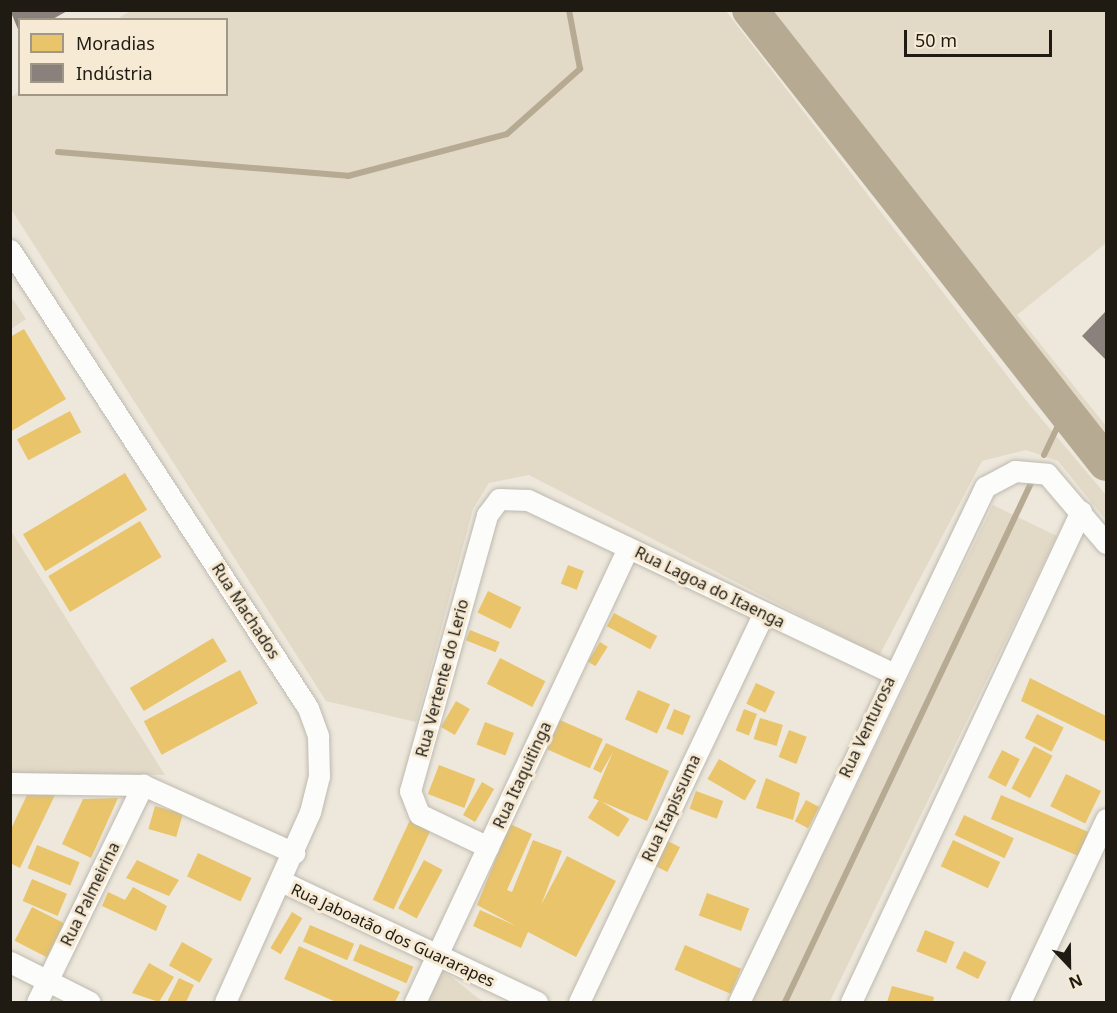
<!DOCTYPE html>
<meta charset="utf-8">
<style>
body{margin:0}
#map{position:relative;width:1117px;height:1013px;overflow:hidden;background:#eee8dc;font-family:"Noto Sans",sans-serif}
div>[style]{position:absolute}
.green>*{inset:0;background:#e2d9c7;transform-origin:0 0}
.homes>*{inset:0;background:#e9c46a;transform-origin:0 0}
.industry>*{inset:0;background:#8a817c}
.stream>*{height:6px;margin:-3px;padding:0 3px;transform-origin:3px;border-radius:3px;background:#b7aa92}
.river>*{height:36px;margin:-18px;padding:0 18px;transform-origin:18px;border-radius:18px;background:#b7aa92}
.roads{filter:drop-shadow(0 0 2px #beb9af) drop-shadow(0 0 2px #beb9af)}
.minor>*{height:21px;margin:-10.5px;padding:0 10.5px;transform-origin:10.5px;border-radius:10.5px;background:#fcfcfa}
span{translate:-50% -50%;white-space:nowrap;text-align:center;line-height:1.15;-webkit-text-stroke:6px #f6ead4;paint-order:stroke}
.street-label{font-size:16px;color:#1f1b13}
.frame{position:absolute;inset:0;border:12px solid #1f1b13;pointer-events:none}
.legend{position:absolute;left:18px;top:18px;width:210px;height:78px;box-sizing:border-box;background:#f6ead4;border:2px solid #a09787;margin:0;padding:8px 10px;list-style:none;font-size:18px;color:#1f1b13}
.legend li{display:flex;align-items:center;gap:12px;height:30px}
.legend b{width:30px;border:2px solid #a09787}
.north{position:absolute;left:1039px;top:935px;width:60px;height:60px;-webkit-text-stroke:4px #f6ead4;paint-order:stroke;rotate:158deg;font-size:16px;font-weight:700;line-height:24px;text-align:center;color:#1f1b13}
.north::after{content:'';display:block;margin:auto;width:21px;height:27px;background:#1f1b13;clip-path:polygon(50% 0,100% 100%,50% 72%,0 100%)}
.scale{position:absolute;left:904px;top:30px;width:148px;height:27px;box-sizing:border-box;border:3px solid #1f1b13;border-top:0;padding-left:8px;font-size:18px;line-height:21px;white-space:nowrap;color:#1f1b13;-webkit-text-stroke:4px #f6ead4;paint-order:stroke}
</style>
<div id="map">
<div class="green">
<i style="clip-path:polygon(130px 11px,726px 11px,1029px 404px,1106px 495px,1106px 520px,1058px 461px,1026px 450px,982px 461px,879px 656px,529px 475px,489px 483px,473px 509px,416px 722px,326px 701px,11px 209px,10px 98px,19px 92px,226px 94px,226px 20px,117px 19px)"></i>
<i style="clip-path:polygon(750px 11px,1106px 11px,1106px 243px,1017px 315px,1106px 426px,1106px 464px)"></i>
<i style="clip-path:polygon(10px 295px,26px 319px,11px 329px,10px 329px)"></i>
<i style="left:993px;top:505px;width:71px;height:553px;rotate:26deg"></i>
<i style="clip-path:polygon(11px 531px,165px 775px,11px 773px)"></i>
<i style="clip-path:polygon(440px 968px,483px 1002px,416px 1002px)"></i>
</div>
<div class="homes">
<i style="clip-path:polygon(24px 329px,66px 399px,10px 432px,10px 337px)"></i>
<i style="left:70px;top:411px;width:24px;height:60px;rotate:62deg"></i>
<i style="left:125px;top:473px;width:43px;height:119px;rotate:59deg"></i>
<i style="left:140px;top:521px;width:42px;height:107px;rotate:59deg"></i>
<i style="left:568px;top:565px;width:17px;height:20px;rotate:21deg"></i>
<i style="left:488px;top:591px;width:37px;height:24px;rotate:26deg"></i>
<i style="left:614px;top:613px;width:49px;height:15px;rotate:28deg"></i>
<i style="left:470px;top:630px;width:32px;height:11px;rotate:22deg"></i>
<i style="left:213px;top:638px;width:27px;height:97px;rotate:59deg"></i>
<i style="left:600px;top:642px;width:9px;height:23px;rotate:32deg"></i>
<i style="left:500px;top:658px;width:51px;height:29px;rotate:27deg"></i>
<i style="left:240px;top:670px;width:38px;height:109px;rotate:62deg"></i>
<i style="clip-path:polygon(1030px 678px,1106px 716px,1106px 742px,1021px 701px)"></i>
<i style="left:756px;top:683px;width:21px;height:23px;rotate:25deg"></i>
<i style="left:638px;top:690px;width:35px;height:32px;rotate:24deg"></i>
<i style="left:456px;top:701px;width:16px;height:30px;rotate:30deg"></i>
<i style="left:674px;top:709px;width:18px;height:21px;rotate:22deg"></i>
<i style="left:744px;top:709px;width:14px;height:23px;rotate:21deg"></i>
<i style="left:1037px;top:714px;width:30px;height:27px;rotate:27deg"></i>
<i style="left:760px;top:718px;width:24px;height:22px;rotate:17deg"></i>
<i style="left:560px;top:720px;width:47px;height:32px;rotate:24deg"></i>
<i style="left:485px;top:722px;width:31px;height:24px;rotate:21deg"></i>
<i style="left:789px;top:730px;width:19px;height:29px;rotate:21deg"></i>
<i style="clip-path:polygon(606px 743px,669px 771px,647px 821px,593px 798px,613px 752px,601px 773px,593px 769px)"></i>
<i style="left:1034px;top:746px;width:21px;height:48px;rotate:28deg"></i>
<i style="left:1002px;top:750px;width:20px;height:31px;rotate:27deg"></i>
<i style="left:719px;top:759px;width:43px;height:23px;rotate:30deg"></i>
<i style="left:439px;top:765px;width:39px;height:31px;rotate:21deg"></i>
<i style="left:1066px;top:774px;width:39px;height:36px;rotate:26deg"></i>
<i style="clip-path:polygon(766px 778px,800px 793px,793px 820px,756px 808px)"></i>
<i style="left:482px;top:782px;width:14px;height:38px;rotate:30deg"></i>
<i style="left:696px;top:791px;width:29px;height:19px;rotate:20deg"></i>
<i style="clip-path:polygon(27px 795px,55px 795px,20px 868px,10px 863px,10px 831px)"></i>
<i style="left:1001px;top:795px;width:95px;height:26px;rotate:23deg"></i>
<i style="clip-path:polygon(118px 798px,91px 858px,62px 844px,83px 799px)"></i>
<i style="left:599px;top:800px;width:36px;height:21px;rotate:32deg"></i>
<i style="left:806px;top:800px;width:15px;height:24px;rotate:28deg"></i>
<i style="left:155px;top:806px;width:29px;height:24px;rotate:16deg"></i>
<i style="left:964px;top:815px;width:55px;height:22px;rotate:25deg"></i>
<i style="left:410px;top:820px;width:23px;height:88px;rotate:25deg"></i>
<i style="clip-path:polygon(510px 824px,532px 834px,507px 890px,512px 892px,533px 840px,562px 851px,541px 905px,567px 856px,616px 881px,576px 957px,528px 932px,521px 948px,473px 926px,480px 910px,516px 926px,477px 905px)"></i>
<i style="left:664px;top:839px;width:18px;height:28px;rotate:27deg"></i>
<i style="left:953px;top:840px;width:52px;height:29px;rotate:25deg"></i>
<i style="left:37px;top:845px;width:46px;height:25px;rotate:22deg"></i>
<i style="left:198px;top:853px;width:59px;height:26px;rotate:25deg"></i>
<i style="clip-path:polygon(137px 860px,179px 880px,169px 896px,126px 878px)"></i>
<i style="left:424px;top:860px;width:21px;height:55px;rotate:28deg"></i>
<i style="left:32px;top:879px;width:38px;height:24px;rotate:23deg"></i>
<i style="clip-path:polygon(133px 887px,167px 906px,156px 931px,102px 906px,108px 892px,125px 900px)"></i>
<i style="left:707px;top:893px;width:45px;height:24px;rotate:20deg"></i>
<i style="left:32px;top:907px;width:36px;height:38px;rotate:27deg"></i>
<i style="left:292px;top:912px;width:12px;height:42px;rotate:31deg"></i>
<i style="left:310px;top:925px;width:48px;height:18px;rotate:23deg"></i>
<i style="left:925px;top:930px;width:32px;height:23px;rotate:22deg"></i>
<i style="left:182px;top:942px;width:35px;height:27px;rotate:29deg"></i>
<i style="left:360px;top:944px;width:58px;height:18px;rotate:23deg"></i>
<i style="left:685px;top:945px;width:61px;height:27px;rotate:23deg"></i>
<i style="clip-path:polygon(299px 946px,400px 992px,395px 1002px,336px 1002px,284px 979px)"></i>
<i style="left:964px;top:951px;width:25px;height:19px;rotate:26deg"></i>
<i style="clip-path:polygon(149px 963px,174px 977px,159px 1002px,132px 993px)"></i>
<i style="clip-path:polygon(179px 978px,194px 985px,186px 1002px,167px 1002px)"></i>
<i style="clip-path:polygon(892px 986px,934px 997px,933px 1002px,887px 1002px)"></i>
</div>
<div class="industry">
<i style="clip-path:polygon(10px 10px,69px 10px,51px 20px,20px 20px,20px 34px)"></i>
<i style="clip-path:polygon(1106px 311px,1106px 360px,1082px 336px)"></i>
</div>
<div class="stream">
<i style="left:58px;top:152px;width:291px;rotate:4.7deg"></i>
<i style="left:348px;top:176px;width:164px;rotate:-14.8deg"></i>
<i style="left:507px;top:134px;width:98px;rotate:-41.7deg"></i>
<i style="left:580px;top:69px;width:60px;rotate:-100.6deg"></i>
<i style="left:1044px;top:455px;width:49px;rotate:-64.5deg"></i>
<i style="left:785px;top:1002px;width:579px;rotate:-64.63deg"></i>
</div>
<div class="river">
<i style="left:750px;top:10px;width:576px;rotate:51.84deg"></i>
</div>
<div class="roads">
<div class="minor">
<i style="left:10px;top:250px;width:546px;rotate:56.95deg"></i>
<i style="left:308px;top:708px;width:30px;rotate:70deg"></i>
<i style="left:318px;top:736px;width:40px;rotate:88.6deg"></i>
<i style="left:319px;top:776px;width:37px;rotate:104deg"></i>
<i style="left:310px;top:812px;width:208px;rotate:114.1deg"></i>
<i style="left:10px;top:783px;width:133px;rotate:0.9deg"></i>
<i style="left:143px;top:785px;width:166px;rotate:24.2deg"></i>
<i style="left:488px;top:847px;width:76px;rotate:-154.4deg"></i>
<i style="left:419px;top:814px;width:25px;rotate:-111deg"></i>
<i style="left:410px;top:791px;width:287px;rotate:-74.4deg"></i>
<i style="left:487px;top:515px;width:20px;rotate:-53deg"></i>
<i style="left:499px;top:499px;width:29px;rotate:2deg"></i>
<i style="left:528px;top:500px;width:403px;rotate:25.4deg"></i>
<i style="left:283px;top:882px;width:281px;rotate:25.3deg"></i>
<i style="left:10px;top:962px;width:89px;rotate:26.6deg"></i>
<i style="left:37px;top:1002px;width:242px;rotate:-64deg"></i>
<i style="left:415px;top:1002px;width:501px;rotate:-64.87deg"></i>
<i style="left:579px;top:1002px;width:429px;rotate:-64.6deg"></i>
<i style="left:739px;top:1002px;width:571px;rotate:-64.47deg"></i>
<i style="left:985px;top:487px;width:34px;rotate:-28deg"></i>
<i style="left:1015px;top:471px;width:32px;rotate:5deg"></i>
<i style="left:1047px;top:474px;width:91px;rotate:49.5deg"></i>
<i style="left:851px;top:1002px;width:542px;rotate:-64.9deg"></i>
<i style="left:1020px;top:1002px;width:202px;rotate:-64.8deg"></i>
</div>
</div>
<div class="street-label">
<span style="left:710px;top:587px;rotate:26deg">Rua Lagoa do Itaenga</span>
<span style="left:246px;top:611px;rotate:57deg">Rua Machados</span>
<span style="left:442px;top:678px;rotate:-75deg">Rua Vertente do Lerio</span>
<span style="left:867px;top:727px;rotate:-65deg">Rua Venturosa</span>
<span style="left:522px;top:775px;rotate:-65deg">Rua Itaquitinga</span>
<span style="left:671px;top:808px;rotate:-65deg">Rua Itapissuma</span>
<span style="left:90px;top:894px;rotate:-64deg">Rua Palmeirina</span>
<span style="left:393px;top:935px;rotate:25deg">Rua Jaboatão dos Guararapes</span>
</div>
<div class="frame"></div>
<ul class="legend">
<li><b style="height:16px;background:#e9c46a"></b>Moradias</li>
<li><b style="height:16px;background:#8a817c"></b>Indústria</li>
</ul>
<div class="north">N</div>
<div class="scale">50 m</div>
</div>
